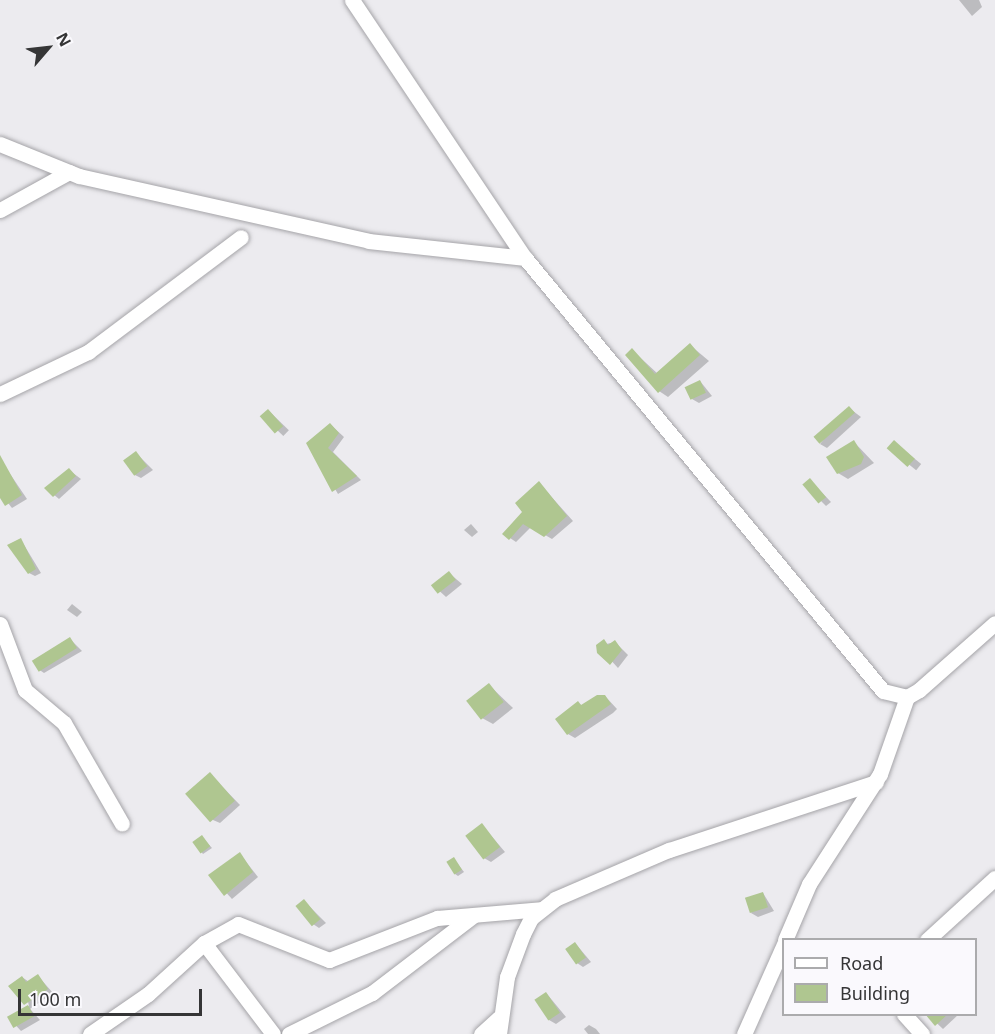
<!DOCTYPE html>
<style>
body{margin:0}
#map{position:relative;width:995px;height:1034px;overflow:hidden;background:#ecebef;font-family:"Noto Sans",sans-serif}
div>[style]{position:absolute}
.shadow>*{inset:0;background:#0003;transform-origin:0 0}
.building>*{inset:0;background:#afc690;transform-origin:0 0}
.roads{filter:drop-shadow(0 0 2px #a5a4a8) drop-shadow(0 0 2px #a5a4a8)}
.minor>*{height:15px;margin:-7.5px;padding:0 7.5px;transform-origin:7.5px;border-radius:7.5px;background:#fff}
span{translate:-50% -50%;white-space:nowrap;text-align:center;line-height:1.15;-webkit-text-stroke:4.5px #faf9fd;paint-order:stroke}
.legend{position:absolute;left:782px;top:938px;width:195px;height:78px;box-sizing:border-box;background:#faf9fd;border:2px solid #ababad;margin:0;padding:8px 10px;list-style:none;font-size:18px;color:#353536}
.legend li{display:flex;align-items:center;gap:12px;height:30px}
.legend b{width:30px;border:2px solid #ababad}
.north{position:absolute;left:18px;top:18px;width:60px;height:60px;-webkit-text-stroke:4px #faf9fd;paint-order:stroke;rotate:62deg;font-size:16px;font-weight:700;line-height:24px;text-align:center;color:#353536}
.north::after{content:'';display:block;margin:auto;width:21px;height:27px;background:#353536;clip-path:polygon(50% 0,100% 100%,50% 72%,0 100%)}
.scale{position:absolute;left:18px;top:989px;width:184px;height:27px;box-sizing:border-box;border:3px solid #353536;border-top:0;padding-left:8px;font-size:18px;line-height:21px;white-space:nowrap;color:#353536;-webkit-text-stroke:4px #faf9fd;paint-order:stroke}
</style>
<div id="map">
<div class="shadow">
<i style="clip-path:polygon(959px 0,979px 0,982px 7px,972px 16px)"></i>
<i style="clip-path:polygon(690px 345px,709px 361px,668px 397px,659px 391px,632px 350px,658px 374px)"></i>
<i style="clip-path:polygon(700px 381px,712px 396px,699px 403px,692px 399px)"></i>
<i style="clip-path:polygon(849px 408px,861px 417px,827px 448px,820px 444px)"></i>
<i style="left:268px;top:410px;width:29px;height:8px;rotate:44deg"></i>
<i style="clip-path:polygon(331px 425px,344px 437px,333px 452px,361px 480px,338px 494px,308px 443px)"></i>
<i style="clip-path:polygon(854px 442px,874px 463px,848px 479px,838px 473px)"></i>
<i style="left:894px;top:442px;width:35px;height:8px;rotate:39deg"></i>
<i style="clip-path:polygon(136px 453px,153px 470px,141px 478px,135px 475px)"></i>
<i style="clip-path:polygon(4px 465px,27px 499px,12px 508px,0 493px)"></i>
<i style="clip-path:polygon(69px 470px,81px 479px,59px 499px,46px 488px)"></i>
<i style="clip-path:polygon(810px 480px,831px 502px,826px 506px,804px 484px)"></i>
<i style="clip-path:polygon(539px 483px,573px 521px,552px 539px,531px 527px,516px 542px,510px 538px)"></i>
<i style="clip-path:polygon(471px 524px,478px 532px,472px 537px,464px 530px)"></i>
<i style="clip-path:polygon(21px 540px,41px 573px,35px 576px,29px 573px)"></i>
<i style="clip-path:polygon(449px 573px,462px 584px,446px 597px,434px 586px)"></i>
<i style="clip-path:polygon(72px 604px,82px 612px,77px 617px,67px 610px)"></i>
<i style="clip-path:polygon(70px 639px,82px 651px,44px 673px,38px 669px)"></i>
<i style="clip-path:polygon(615px 642px,628px 655px,618px 668px,598px 646px)"></i>
<i style="clip-path:polygon(489px 685px,513px 708px,493px 724px,482px 718px)"></i>
<i style="clip-path:polygon(605px 696px,617px 709px,613px 713px,575px 738px,568px 734px,578px 703px,583px 706px)"></i>
<i style="clip-path:polygon(210px 774px,240px 805px,220px 823px,213px 820px)"></i>
<i style="clip-path:polygon(482px 825px,505px 852px,491px 862px,484px 858px)"></i>
<i style="clip-path:polygon(202px 837px,212px 848px,203px 854px,194px 843px)"></i>
<i style="clip-path:polygon(240px 854px,258px 877px,232px 899px,210px 875px)"></i>
<i style="clip-path:polygon(454px 859px,464px 872px,458px 876px,455px 874px)"></i>
<i style="clip-path:polygon(763px 893px,774px 911px,758px 917px,751px 913px)"></i>
<i style="clip-path:polygon(304px 901px,326px 923px,319px 928px,313px 924px)"></i>
<i style="clip-path:polygon(575px 943px,591px 962px,583px 967px,577px 963px)"></i>
<i style="clip-path:polygon(38px 976px,53px 993px,30px 1009px,40px 1020px,21px 1031px,9px 1018px,29px 1006px,22px 977px,29px 982px)"></i>
<i style="clip-path:polygon(547px 994px,566px 1017px,556px 1024px,549px 1020px)"></i>
<i style="clip-path:polygon(927px 1014px,959px 1014px,943px 1029px)"></i>
<i style="clip-path:polygon(589px 1025px,596px 1029px,600px 1034px,588px 1034px,584px 1029px)"></i>
</div>
<div class="building">
<i style="clip-path:polygon(690px 343px,700px 355px,658px 393px,625px 355px,632px 348px,655px 374px)"></i>
<i style="left:700px;top:380px;width:14px;height:17px;rotate:65deg"></i>
<i style="left:849px;top:406px;width:9px;height:47px;rotate:49deg"></i>
<i style="left:268px;top:409px;width:23px;height:11px;rotate:49deg"></i>
<i style="clip-path:polygon(330px 423px,339px 433px,328px 448px,357px 476px,332px 492px,306px 443px)"></i>
<i style="clip-path:polygon(854px 440px,864px 457px,861px 464px,837px 474px,826px 457px)"></i>
<i style="left:894px;top:440px;width:28px;height:11px;rotate:42deg"></i>
<i style="left:136px;top:451px;width:19px;height:16px;rotate:54deg"></i>
<i style="clip-path:polygon(0 455px,22px 495px,5px 506px,0 498px)"></i>
<i style="clip-path:polygon(69px 468px,76px 476px,53px 497px,44px 488px)"></i>
<i style="left:810px;top:478px;width:25px;height:10px;rotate:50deg"></i>
<i style="clip-path:polygon(539px 481px,567px 516px,544px 537px,523px 524px,509px 540px,502px 534px,522px 512px,515px 503px)"></i>
<i style="clip-path:polygon(21px 538px,36px 569px,28px 574px,7px 545px)"></i>
<i style="left:449px;top:571px;width:11px;height:23px;rotate:52deg"></i>
<i style="left:70px;top:637px;width:13px;height:45px;rotate:58deg"></i>
<i style="clip-path:polygon(604px 639px,608px 645px,615px 640px,622px 650px,610px 665px,597px 653px,596px 645px)"></i>
<i style="left:489px;top:683px;width:24px;height:29px;rotate:52deg"></i>
<i style="clip-path:polygon(597px 695px,605px 695px,611px 704px,567px 735px,555px 719px,578px 701px,581px 705px)"></i>
<i style="left:210px;top:772px;width:38px;height:33px;rotate:49deg"></i>
<i style="left:482px;top:823px;width:30px;height:21px;rotate:53deg"></i>
<i style="left:202px;top:835px;width:14px;height:12px;rotate:54deg"></i>
<i style="clip-path:polygon(240px 852px,253px 872px,224px 896px,208px 875px)"></i>
<i style="left:454px;top:857px;width:15px;height:9px;rotate:58deg"></i>
<i style="left:763px;top:892px;width:16px;height:19px;rotate:72deg"></i>
<i style="left:304px;top:899px;width:26px;height:11px;rotate:51deg"></i>
<i style="left:575px;top:942px;width:19px;height:12px;rotate:55deg"></i>
<i style="clip-path:polygon(38px 974px,48px 989px,24px 1005px,8px 986px,22px 976px,26px 982px)"></i>
<i style="left:546px;top:992px;width:25px;height:14px;rotate:56deg"></i>
<i style="left:28px;top:1005px;width:13px;height:24px;rotate:61deg"></i>
<i style="clip-path:polygon(925px 1014px,948px 1014px,935px 1026px)"></i>
</div>
<div class="roads">
<div class="minor">
<i style="left:352px;top:0;width:311px;rotate:56.2deg"></i>
<i style="left:525px;top:258px;width:562px;rotate:50.42deg"></i>
<i style="left:883px;top:691px;width:25px;rotate:14deg"></i>
<i style="left:907px;top:697px;width:14px;rotate:-30deg"></i>
<i style="left:919px;top:690px;width:101px;rotate:-41.4deg"></i>
<i style="left:0;top:144px;width:85px;rotate:22.1deg"></i>
<i style="left:79px;top:176px;width:297px;rotate:12.6deg"></i>
<i style="left:369px;top:241px;width:157px;rotate:6.2deg"></i>
<i style="left:0;top:210px;width:79px;rotate:-28.8deg"></i>
<i style="left:0;top:394px;width:98px;rotate:-25.5deg"></i>
<i style="left:88px;top:352px;width:191px;rotate:-36.9deg"></i>
<i style="left:0;top:624px;width:71px;rotate:69.3deg"></i>
<i style="left:25px;top:690px;width:51px;rotate:40.2deg"></i>
<i style="left:64px;top:723px;width:116px;rotate:60.1deg"></i>
<i style="left:785px;top:940px;width:61px;rotate:-66.8deg"></i>
<i style="left:809px;top:884px;width:131px;rotate:-57.2deg"></i>
<i style="left:880px;top:774px;width:82px;rotate:-70.7deg"></i>
<i style="left:927px;top:940px;width:92px;rotate:-42.4deg"></i>
<i style="left:204px;top:943px;width:114px;rotate:52.8deg"></i>
<i style="left:904px;top:1014px;width:27px;rotate:48deg"></i>
<i style="left:90px;top:1034px;width:70px;rotate:-34.6deg"></i>
<i style="left:148px;top:994px;width:76px;rotate:-42.3deg"></i>
<i style="left:204px;top:943px;width:39px;rotate:-29deg"></i>
<i style="left:238px;top:924px;width:98px;rotate:21.6deg"></i>
<i style="left:329px;top:960px;width:116px;rotate:-21.3deg"></i>
<i style="left:437px;top:918px;width:104px;rotate:-4.9deg"></i>
<i style="left:289px;top:1034px;width:93px;rotate:-26.3deg"></i>
<i style="left:372px;top:993px;width:128px;rotate:-37.4deg"></i>
<i style="left:481px;top:1034px;width:24px;rotate:-42deg"></i>
<i style="left:499px;top:1034px;width:58px;rotate:-82deg"></i>
<i style="left:507px;top:977px;width:46px;rotate:-69.6deg"></i>
<i style="left:523px;top:934px;width:18px;rotate:-63deg"></i>
<i style="left:531px;top:918px;width:31px;rotate:-38deg"></i>
<i style="left:555px;top:899px;width:124px;rotate:-23.3deg"></i>
<i style="left:669px;top:850px;width:218px;rotate:-18.2deg"></i>
<i style="left:744px;top:1034px;width:98px;rotate:-66deg"></i>
</div>
</div>
<ul class="legend">
<li><b style="height:8px;background:#fff"></b>Road</li>
<li><b style="height:16px;background:#afc690"></b>Building</li>
</ul>
<div class="north">N</div>
<div class="scale">100 m</div>
</div>
